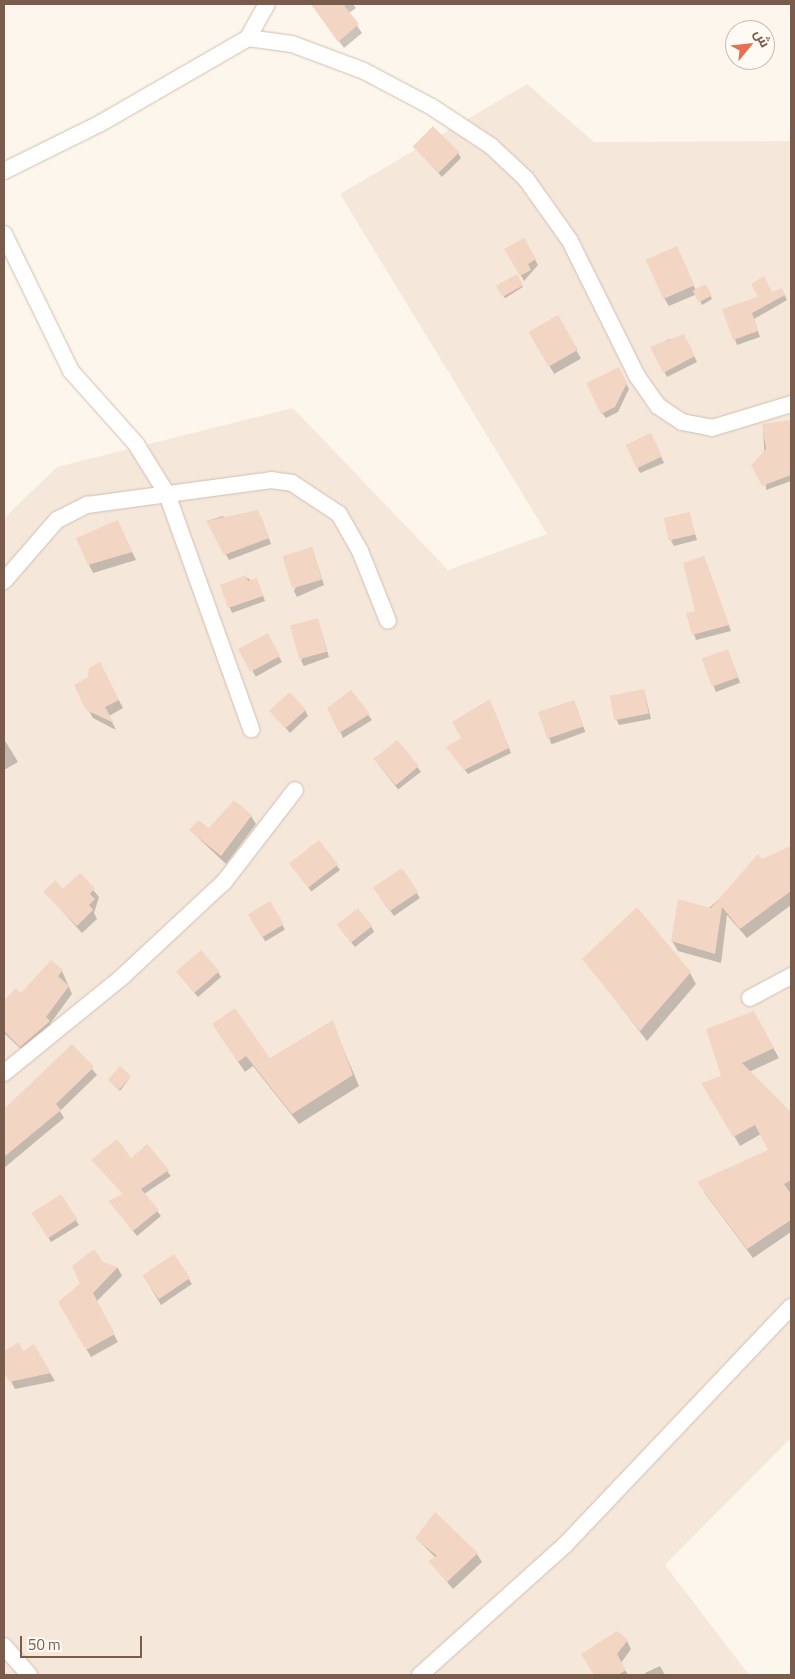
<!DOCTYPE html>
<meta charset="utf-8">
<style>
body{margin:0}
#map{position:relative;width:795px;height:1679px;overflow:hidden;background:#fdf6ec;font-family:"Titillium Web",Cairo,sans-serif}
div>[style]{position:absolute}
.residential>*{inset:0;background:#f5e8da}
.shadow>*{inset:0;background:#0003;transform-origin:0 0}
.building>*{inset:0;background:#f3d5c3;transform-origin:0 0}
.roads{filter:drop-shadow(0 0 1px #d1beb0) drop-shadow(0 0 1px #d1beb0)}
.minor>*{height:16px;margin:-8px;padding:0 8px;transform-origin:8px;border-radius:8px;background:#fff}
span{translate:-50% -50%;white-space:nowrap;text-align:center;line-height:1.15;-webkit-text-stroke:4px #fffaf3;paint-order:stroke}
.frame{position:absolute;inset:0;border:5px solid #7a5c4d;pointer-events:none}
.north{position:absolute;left:725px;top:20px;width:50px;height:50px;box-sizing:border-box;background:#fffaf3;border:1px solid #cabbb1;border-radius:50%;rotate:62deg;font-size:14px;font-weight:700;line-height:20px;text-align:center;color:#7a5c4d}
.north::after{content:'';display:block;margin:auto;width:18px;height:22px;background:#e76f51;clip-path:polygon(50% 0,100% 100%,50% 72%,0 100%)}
.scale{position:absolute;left:20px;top:1636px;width:122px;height:22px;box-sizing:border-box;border:2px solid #7a5c4d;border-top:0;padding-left:6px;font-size:15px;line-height:18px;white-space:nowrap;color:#7a5c4d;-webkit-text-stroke:4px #fffaf3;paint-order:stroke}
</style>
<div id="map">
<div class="residential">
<i style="clip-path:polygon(527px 84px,594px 142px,791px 141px,791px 1438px,665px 1565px,749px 1675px,4px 1675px,4px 518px,57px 467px,293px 408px,448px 570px,547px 534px,340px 194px)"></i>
</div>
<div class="shadow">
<i style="clip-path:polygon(311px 4px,353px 4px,356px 8px,349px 13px,362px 33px,344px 48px)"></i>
<i style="clip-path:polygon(415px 147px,458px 153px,461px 158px,442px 177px)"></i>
<i style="clip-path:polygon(524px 239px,538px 265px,524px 281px,506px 249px)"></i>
<i style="clip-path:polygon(681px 256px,696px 291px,705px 286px,712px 299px,702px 305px,697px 294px,669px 306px,664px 298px)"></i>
<i style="left:516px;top:276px;width:13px;height:21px;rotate:58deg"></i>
<i style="clip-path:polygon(782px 290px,787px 300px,754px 319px,760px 337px,737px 345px,724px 310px)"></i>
<i style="left:557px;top:317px;width:48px;height:31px;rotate:60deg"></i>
<i style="clip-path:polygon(669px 339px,687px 341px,697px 362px,667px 377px,652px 348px)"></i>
<i style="clip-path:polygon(621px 374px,629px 389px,618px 412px,606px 418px,602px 413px)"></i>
<i style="clip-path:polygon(791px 421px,791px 481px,766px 490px,763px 425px)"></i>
<i style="clip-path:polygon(654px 440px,664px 463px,640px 473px,637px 467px)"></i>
<i style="clip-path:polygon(689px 514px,697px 540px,674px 546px,671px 541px)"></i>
<i style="clip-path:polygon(223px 516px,225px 520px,261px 517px,271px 544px,229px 560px,207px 521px)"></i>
<i style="clip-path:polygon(118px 522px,136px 560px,93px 573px,89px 565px)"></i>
<i style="clip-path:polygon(312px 548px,324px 585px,297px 597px,294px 591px)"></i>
<i style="clip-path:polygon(704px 557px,731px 631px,696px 640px,687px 614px,696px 612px)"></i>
<i style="clip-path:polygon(246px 577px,259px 585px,265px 601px,232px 613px,221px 585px)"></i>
<i style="clip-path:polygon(318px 620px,329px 657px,304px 666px,301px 661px)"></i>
<i style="left:267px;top:635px;width:31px;height:30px;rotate:61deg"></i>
<i style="left:728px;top:651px;width:34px;height:26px;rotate:69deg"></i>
<i style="clip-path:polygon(104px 672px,123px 708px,109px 716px,116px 730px,93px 718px,88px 709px)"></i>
<i style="clip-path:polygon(644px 690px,651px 719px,619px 725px,616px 719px)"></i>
<i style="clip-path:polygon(351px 692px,372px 720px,343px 738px,329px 708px)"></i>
<i style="left:574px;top:701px;width:33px;height:36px;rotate:70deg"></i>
<i style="clip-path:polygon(492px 706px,511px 753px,468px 774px,451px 753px)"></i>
<i style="clip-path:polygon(305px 710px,308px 716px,290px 733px,272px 712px)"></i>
<i style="clip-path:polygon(4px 739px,18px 762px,4px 770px)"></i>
<i style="left:397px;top:741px;width:39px;height:29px;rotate:52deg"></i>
<i style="clip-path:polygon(251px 816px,256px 824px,226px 864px,191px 831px,209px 830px)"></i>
<i style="left:319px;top:842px;width:35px;height:36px;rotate:53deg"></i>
<i style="clip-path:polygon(791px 847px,791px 905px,747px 938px,727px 915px,721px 963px,678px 951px,672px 941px,762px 861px)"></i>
<i style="clip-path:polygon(401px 870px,420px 898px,394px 916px,378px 893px)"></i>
<i style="clip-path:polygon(80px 874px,99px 897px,94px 913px,97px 919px,82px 933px,45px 892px,63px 890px)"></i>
<i style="left:269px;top:903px;width:31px;height:23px;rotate:59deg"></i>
<i style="clip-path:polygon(371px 926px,374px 932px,355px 947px,342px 931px)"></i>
<i style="clip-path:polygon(584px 959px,690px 973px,696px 984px,647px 1041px)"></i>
<i style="clip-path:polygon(62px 971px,72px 994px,50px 1024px,53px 1029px,25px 1053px,4px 1033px,4px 1003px,16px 990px,22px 995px)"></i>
<i style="clip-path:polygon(177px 972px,218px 972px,221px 977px,198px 997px)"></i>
<i style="clip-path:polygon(753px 1012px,779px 1058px,749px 1072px,791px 1113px,791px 1232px,753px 1258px,704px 1192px,770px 1150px,761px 1134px,740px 1146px,703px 1083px,722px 1076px)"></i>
<i style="clip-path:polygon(332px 1022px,359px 1086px,299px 1124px,253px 1066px,245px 1072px,220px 1035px,269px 1060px)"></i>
<i style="clip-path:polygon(72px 1045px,97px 1075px,60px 1111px,64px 1118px,4px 1168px,4px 1110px)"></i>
<i style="clip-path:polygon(130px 1077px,120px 1091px,109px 1080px)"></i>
<i style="clip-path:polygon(147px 1146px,171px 1176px,144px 1194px,161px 1216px,137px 1236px,110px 1202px,124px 1195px,93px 1160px,131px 1160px)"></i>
<i style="clip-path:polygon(61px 1196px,79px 1225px,51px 1242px,36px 1218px)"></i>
<i style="clip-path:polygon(103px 1263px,118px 1268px,122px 1276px,96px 1302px,118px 1342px,91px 1357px,59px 1303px)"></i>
<i style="clip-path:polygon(143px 1275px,189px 1279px,192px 1284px,161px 1305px)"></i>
<i style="clip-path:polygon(18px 1343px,23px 1352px,33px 1345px,55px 1381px,15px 1389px,4px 1368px,4px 1353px)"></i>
<i style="clip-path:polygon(416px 1538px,477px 1554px,482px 1562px,453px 1589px,430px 1562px,436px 1558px)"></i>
<i style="clip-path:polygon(627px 1641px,631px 1649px,621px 1663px,628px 1675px,595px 1675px,583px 1654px)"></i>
<i style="clip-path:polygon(660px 1666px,665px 1675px,646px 1675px,645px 1673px)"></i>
</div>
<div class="building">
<i style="clip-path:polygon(311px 4px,343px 4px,359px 24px,338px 42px)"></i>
<i style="left:433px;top:126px;width:37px;height:29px;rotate:45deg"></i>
<i style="clip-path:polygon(524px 238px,536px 259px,528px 264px,531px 270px,520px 276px,504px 249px)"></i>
<i style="left:677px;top:246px;width:43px;height:34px;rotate:66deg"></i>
<i style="left:517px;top:274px;width:13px;height:24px;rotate:61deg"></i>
<i style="clip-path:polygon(764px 276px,772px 292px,782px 288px,785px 295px,752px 313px,758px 331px,733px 340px,722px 309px,758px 297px,751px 284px)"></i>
<i style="left:706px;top:284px;width:13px;height:15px;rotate:63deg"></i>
<i style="left:558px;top:315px;width:40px;height:34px;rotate:60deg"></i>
<i style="clip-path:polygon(684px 334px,695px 356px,663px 373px,650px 347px)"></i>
<i style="clip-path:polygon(619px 367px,627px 383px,615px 407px,601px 414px,586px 383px)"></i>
<i style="clip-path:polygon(791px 420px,791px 475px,762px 486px,751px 465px,766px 449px,762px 424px)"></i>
<i style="left:651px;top:433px;width:26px;height:28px;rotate:65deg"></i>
<i style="clip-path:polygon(258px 510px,269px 538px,224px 555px,206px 521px)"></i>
<i style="left:690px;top:512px;width:23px;height:27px;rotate:77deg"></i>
<i style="clip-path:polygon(118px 520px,132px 552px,88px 565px,76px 538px)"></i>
<i style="left:312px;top:547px;width:34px;height:31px;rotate:73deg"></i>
<i style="clip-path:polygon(704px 556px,729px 625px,692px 635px,686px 613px,695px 611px,683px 563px)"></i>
<i style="clip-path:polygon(246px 575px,248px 581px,257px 578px,263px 596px,228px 608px,220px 585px)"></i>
<i style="left:318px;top:618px;width:35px;height:29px;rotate:75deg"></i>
<i style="left:268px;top:633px;width:26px;height:34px;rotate:62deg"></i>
<i style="left:728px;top:649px;width:30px;height:28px;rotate:70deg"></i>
<i style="clip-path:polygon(100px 662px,119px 700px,105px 707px,114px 723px,86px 710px,74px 685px,88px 677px,89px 668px)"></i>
<i style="left:644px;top:689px;width:25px;height:35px;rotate:79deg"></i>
<i style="clip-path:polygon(351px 690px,370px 714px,339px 733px,327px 708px)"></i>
<i style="left:290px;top:692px;width:24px;height:28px;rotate:48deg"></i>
<i style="clip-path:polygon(490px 699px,509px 748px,464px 770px,446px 747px,461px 738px,452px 722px)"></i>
<i style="left:574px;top:700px;width:28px;height:38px;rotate:71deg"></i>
<i style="left:397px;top:740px;width:34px;height:30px;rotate:50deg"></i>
<i style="clip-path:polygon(234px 800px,252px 815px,221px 856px,189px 830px,198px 820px,209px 828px)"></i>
<i style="left:319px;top:840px;width:31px;height:38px;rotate:52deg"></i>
<i style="clip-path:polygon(791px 846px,791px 891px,740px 929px,722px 907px,715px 954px,671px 941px,678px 899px,711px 908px,758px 854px,762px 859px)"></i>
<i style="left:402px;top:868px;width:29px;height:35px;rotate:56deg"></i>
<i style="clip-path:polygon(80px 873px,95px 888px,90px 894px,95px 899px,89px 905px,93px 910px,77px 926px,43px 892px,55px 880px,63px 889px)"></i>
<i style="left:270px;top:901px;width:27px;height:26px;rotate:59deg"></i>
<i style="clip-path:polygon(637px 907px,691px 972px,640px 1031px,582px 959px)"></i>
<i style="left:358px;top:908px;width:23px;height:27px;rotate:52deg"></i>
<i style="left:201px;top:950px;width:28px;height:33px;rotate:49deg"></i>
<i style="clip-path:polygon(51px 960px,63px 970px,58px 976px,69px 986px,46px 1017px,50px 1021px,20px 1047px,4px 1031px,4px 1001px,16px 988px,21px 993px)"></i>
<i style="clip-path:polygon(235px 1008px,270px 1058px,333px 1020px,353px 1075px,292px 1114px,246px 1056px,238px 1062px,212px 1024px)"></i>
<i style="clip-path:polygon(754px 1011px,774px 1048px,742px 1063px,791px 1112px,791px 1180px,784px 1184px,791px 1194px,791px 1220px,747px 1249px,697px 1182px,768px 1150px,755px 1125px,733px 1137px,701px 1083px,721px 1076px,706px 1029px)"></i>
<i style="clip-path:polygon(72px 1044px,94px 1067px,56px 1104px,61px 1110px,4px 1157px,4px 1109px)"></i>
<i style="left:120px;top:1066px;width:15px;height:18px;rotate:42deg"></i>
<i style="clip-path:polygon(117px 1139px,131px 1158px,147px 1144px,169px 1170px,141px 1189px,159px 1210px,133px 1231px,108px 1201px,123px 1194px,91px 1160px)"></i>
<i style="left:61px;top:1194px;width:30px;height:35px;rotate:57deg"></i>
<i style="clip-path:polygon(94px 1249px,103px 1262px,118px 1267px,93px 1293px,115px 1334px,86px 1350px,58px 1302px,80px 1284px,72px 1266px)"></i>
<i style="left:174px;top:1254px;width:29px;height:38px;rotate:56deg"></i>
<i style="clip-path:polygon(19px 1342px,23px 1351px,34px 1344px,51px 1373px,9px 1382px,4px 1371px,4px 1351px)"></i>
<i style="clip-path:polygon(435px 1512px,478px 1553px,447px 1582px,428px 1561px,437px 1556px,415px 1538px)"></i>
<i style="clip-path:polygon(617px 1631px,628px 1640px,617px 1654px,626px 1670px,618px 1675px,594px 1675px,581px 1654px)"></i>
</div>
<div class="roads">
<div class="minor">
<i style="left:248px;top:38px;width:44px;rotate:7.8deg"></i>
<i style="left:292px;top:44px;width:77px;rotate:20.6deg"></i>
<i style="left:364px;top:71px;width:77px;rotate:27.9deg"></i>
<i style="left:432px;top:107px;width:71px;rotate:33.5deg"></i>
<i style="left:491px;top:146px;width:48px;rotate:43.3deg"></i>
<i style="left:526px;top:179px;width:76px;rotate:54.6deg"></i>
<i style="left:570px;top:241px;width:151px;rotate:63.6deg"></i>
<i style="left:637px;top:376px;width:37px;rotate:55deg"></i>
<i style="left:658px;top:406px;width:29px;rotate:34deg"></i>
<i style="left:682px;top:422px;width:31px;rotate:11deg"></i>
<i style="left:712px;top:428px;width:83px;rotate:-16.9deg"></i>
<i style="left:4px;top:171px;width:108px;rotate:-26.3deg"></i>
<i style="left:101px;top:123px;width:170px;rotate:-30deg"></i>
<i style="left:248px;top:38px;width:39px;rotate:-61deg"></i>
<i style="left:4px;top:234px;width:153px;rotate:63.9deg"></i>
<i style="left:71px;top:371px;width:98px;rotate:48.3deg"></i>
<i style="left:136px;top:444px;width:59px;rotate:58.2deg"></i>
<i style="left:167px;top:494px;width:250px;rotate:70.3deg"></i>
<i style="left:4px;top:581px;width:81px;rotate:-49deg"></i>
<i style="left:57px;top:520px;width:34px;rotate:-27deg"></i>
<i style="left:87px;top:505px;width:186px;rotate:-7.7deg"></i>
<i style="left:271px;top:480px;width:21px;rotate:8deg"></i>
<i style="left:292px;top:483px;width:56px;rotate:33.4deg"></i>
<i style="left:339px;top:514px;width:43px;rotate:60.4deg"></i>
<i style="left:360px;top:551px;width:75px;rotate:68.2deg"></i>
<i style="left:750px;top:998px;width:47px;rotate:-28.2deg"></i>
<i style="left:4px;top:1073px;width:152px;rotate:-39.1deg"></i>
<i style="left:122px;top:977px;width:139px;rotate:-43deg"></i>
<i style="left:224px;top:882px;width:116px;rotate:-52.3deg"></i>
<i style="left:4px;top:1646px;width:38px;rotate:49deg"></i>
<i style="left:420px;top:1675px;width:195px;rotate:-41.9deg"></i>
<i style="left:565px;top:1545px;width:328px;rotate:-46.5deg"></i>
</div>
</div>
<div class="frame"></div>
<div class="north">ش</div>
<div class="scale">50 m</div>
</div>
